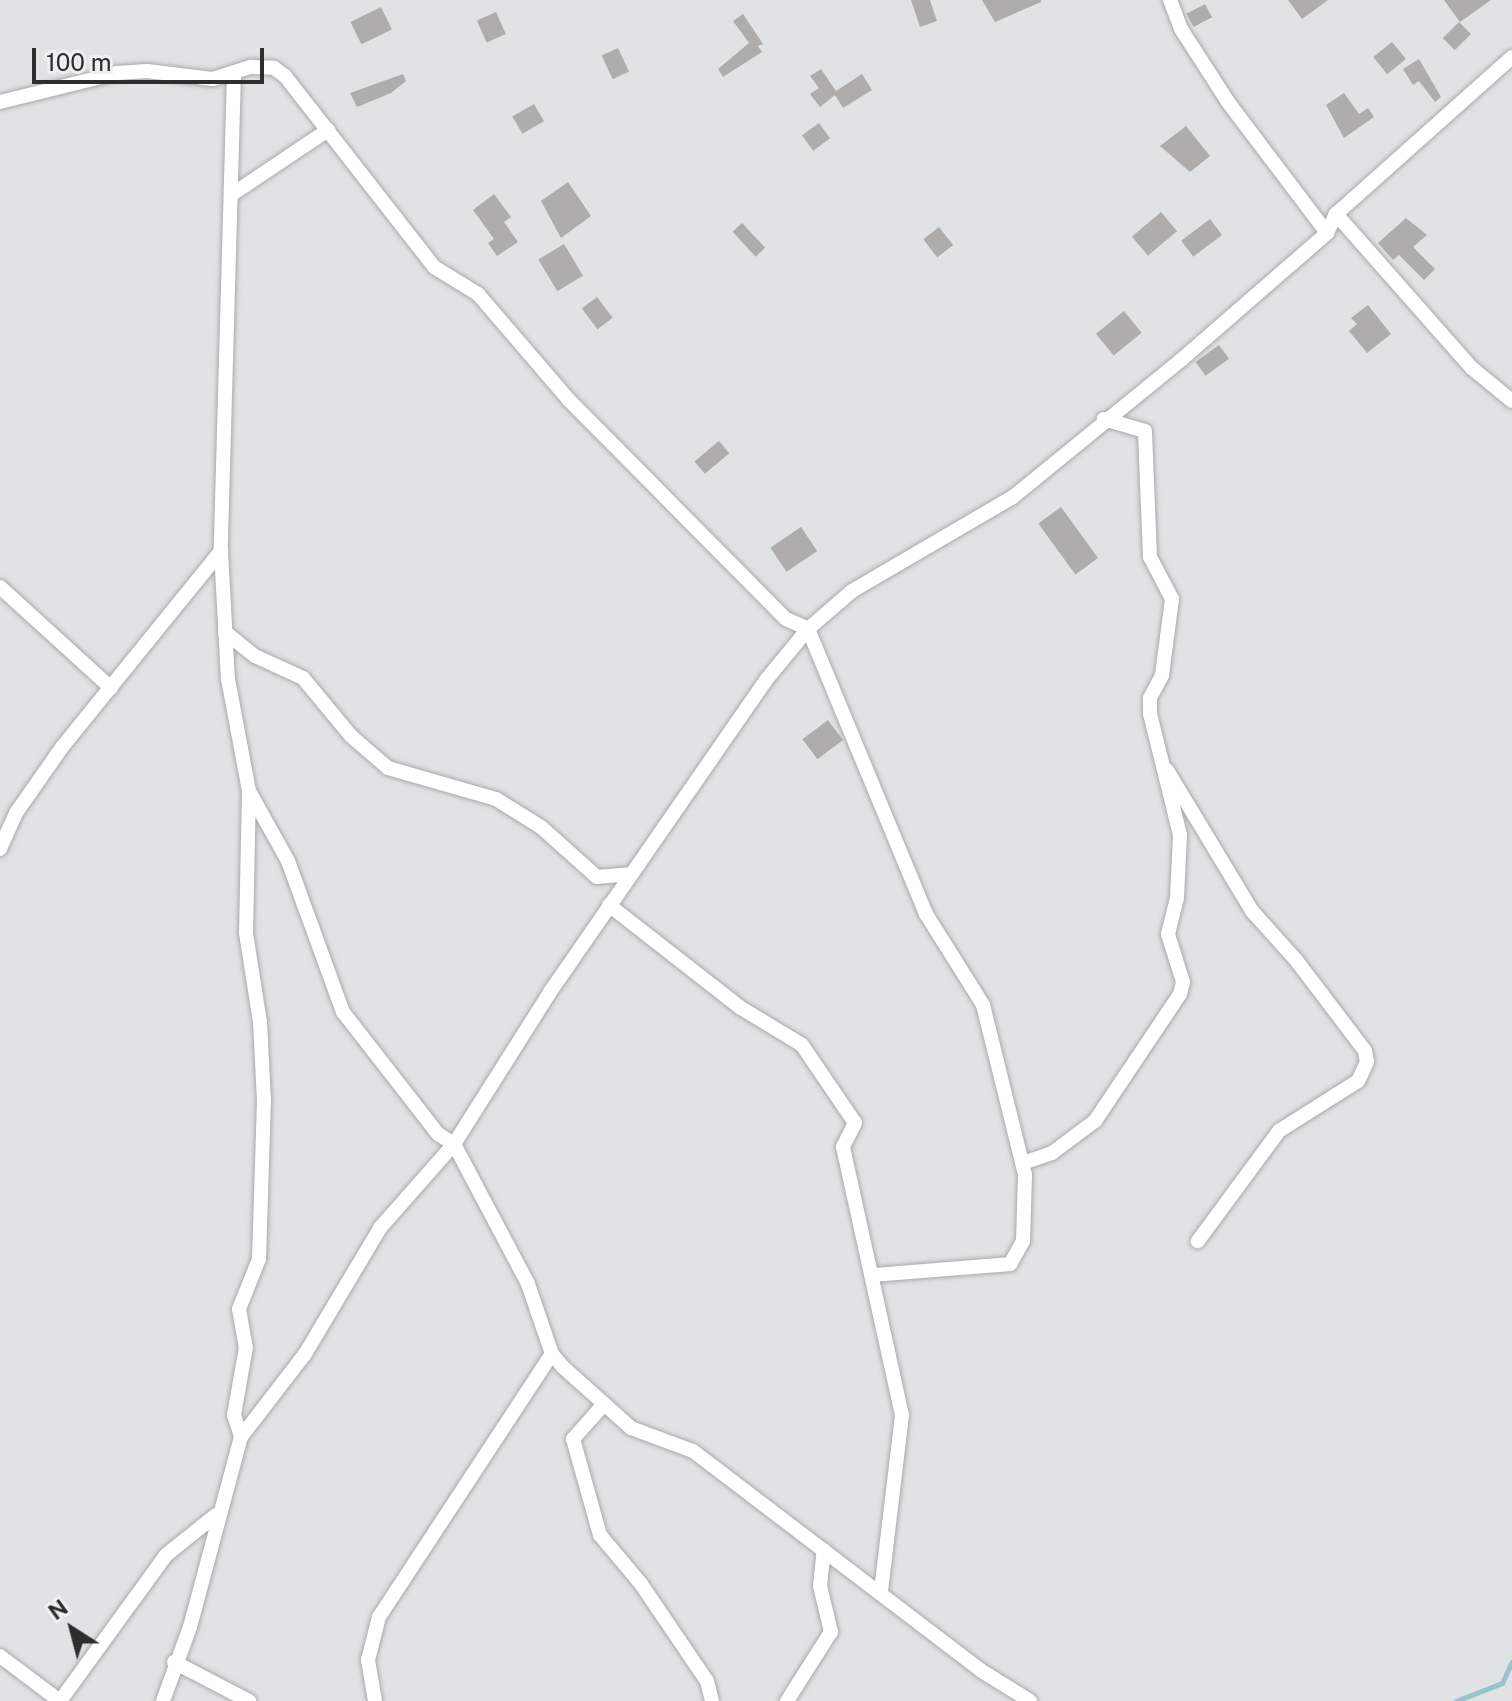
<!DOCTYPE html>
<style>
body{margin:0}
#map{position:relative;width:1512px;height:1701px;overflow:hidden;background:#e0e2e3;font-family:"Public Sans",sans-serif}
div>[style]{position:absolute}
.stream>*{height:5px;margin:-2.5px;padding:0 2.5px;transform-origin:2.5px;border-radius:2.5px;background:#97c3ce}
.building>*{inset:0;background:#aeadac;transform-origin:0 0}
.roads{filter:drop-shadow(0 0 2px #a9aaac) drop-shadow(0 0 2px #a9aaac)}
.minor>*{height:14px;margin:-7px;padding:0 7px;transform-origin:7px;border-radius:7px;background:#fff}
span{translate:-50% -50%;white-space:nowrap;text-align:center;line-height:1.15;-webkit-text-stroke:7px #eeeff0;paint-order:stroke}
.north{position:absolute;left:32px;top:1589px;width:80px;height:80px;-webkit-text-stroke:6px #eeeff0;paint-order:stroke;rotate:324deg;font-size:22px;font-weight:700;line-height:32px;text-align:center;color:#2d2d2e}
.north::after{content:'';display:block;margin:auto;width:28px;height:36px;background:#2d2d2e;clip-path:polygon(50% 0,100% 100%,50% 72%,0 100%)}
.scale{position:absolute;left:32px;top:48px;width:232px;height:36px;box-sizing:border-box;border:4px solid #2d2d2e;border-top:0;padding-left:10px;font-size:24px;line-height:28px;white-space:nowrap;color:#2d2d2e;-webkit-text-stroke:6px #eeeff0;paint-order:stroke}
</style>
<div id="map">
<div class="stream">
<i style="left:1456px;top:1701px;width:49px;rotate:-21.4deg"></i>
<i style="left:1502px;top:1683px;width:23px;rotate:-65deg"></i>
</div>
<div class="building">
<i style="clip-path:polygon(911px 0,930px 0,937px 21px,920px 27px)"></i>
<i style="clip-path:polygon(982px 0,1041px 0,1041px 2px,995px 22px)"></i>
<i style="clip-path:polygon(1288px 0,1328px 0,1302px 19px)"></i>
<i style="clip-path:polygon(1444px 0,1491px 0,1460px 22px)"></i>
<i style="left:1205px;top:4px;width:15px;height:21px;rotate:62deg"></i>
<i style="left:381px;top:7px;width:25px;height:34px;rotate:64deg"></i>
<i style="left:496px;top:12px;width:24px;height:21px;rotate:66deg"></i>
<i style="clip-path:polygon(743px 14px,763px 44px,758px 46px,762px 52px,723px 77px,718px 69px,749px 43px,733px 21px)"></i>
<i style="left:1459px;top:22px;width:17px;height:23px;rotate:45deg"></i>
<i style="left:1392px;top:42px;width:22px;height:24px;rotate:51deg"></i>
<i style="left:618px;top:48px;width:26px;height:18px;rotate:65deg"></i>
<i style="clip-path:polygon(1419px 59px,1441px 97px,1435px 102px,1419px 81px,1413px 85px,1403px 69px)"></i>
<i style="clip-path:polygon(821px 69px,836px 91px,862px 74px,872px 90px,843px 108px,835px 95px,820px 107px,810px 94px,819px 88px,810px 76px)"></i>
<i style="clip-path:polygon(403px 74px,406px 81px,391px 93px,357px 107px,350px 93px)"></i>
<i style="clip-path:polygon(1344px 93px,1359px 114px,1368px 108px,1374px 117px,1344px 138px,1326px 105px)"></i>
<i style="left:534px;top:104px;width:20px;height:25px;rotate:60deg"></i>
<i style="left:819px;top:123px;width:19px;height:21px;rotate:54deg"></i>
<i style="clip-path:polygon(1186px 126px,1210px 156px,1190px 172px,1160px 146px)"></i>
<i style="clip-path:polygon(568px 182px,591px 216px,561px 238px,541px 201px)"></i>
<i style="clip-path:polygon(494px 194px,511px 217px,504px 222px,518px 242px,497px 256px,488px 243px,494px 239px,473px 210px)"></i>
<i style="left:1161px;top:212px;width:25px;height:38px;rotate:50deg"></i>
<i style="clip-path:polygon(1406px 218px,1427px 235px,1413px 247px,1435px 269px,1424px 280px,1399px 255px,1393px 260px,1378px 243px)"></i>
<i style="left:1210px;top:219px;width:20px;height:36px;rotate:53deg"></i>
<i style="left:742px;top:223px;width:34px;height:13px;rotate:47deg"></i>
<i style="left:939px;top:227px;width:23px;height:20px;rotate:52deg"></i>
<i style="left:564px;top:244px;width:37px;height:30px;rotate:59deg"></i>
<i style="left:597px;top:297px;width:26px;height:19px;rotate:53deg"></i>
<i style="clip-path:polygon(1368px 305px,1391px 334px,1367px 353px,1349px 331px,1357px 324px,1351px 318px)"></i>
<i style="left:1124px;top:311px;width:28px;height:36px;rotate:51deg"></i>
<i style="left:1219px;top:345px;width:17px;height:29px;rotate:54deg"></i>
<i style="left:719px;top:441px;width:16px;height:32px;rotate:50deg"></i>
<i style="left:1061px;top:507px;width:63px;height:28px;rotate:54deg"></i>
<i style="left:801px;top:527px;width:29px;height:37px;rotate:56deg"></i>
<i style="left:828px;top:720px;width:25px;height:32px;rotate:53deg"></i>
</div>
<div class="roads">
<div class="minor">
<i style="left:1170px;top:0;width:31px;rotate:69deg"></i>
<i style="left:1181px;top:29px;width:87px;rotate:57.2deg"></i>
<i style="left:1228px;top:102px;width:164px;rotate:52.9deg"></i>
<i style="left:234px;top:73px;width:478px;rotate:91.6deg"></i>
<i style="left:221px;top:551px;width:128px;rotate:86.9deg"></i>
<i style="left:228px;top:679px;width:114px;rotate:79.4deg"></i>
<i style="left:249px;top:791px;width:142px;rotate:91.2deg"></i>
<i style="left:246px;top:933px;width:90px;rotate:81.1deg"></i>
<i style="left:260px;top:1022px;width:78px;rotate:87.1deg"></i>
<i style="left:264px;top:1100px;width:159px;rotate:91.8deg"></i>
<i style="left:259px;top:1259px;width:54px;rotate:111.8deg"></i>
<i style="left:239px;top:1309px;width:39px;rotate:80deg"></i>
<i style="left:246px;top:1347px;width:69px;rotate:100deg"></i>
<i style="left:234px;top:1415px;width:23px;rotate:72deg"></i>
<i style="left:0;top:102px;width:121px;rotate:-13.9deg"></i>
<i style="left:117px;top:73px;width:30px;rotate:-4deg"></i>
<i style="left:147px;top:71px;width:66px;rotate:6.9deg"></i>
<i style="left:213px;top:79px;width:40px;rotate:-18deg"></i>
<i style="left:251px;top:67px;width:23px;rotate:2deg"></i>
<i style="left:274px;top:68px;width:14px;rotate:36deg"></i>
<i style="left:285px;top:76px;width:242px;rotate:52deg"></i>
<i style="left:434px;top:267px;width:52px;rotate:31.5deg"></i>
<i style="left:478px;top:294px;width:140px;rotate:49.4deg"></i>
<i style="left:569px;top:400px;width:308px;rotate:45.3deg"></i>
<i style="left:786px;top:619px;width:24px;rotate:24deg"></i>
<i style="left:808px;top:629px;width:308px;rotate:67.5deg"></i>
<i style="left:926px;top:914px;width:107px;rotate:57.9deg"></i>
<i style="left:983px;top:1005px;width:175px;rotate:76.1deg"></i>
<i style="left:1025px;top:1175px;width:66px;rotate:91.7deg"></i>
<i style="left:1023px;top:1241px;width:26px;rotate:119deg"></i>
<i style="left:1010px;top:1264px;width:138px;rotate:175.4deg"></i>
<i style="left:231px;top:195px;width:117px;rotate:-33.8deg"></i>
<i style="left:1336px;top:214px;width:205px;rotate:48.6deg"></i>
<i style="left:1472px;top:368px;width:52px;rotate:39.5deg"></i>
<i style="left:0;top:587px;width:150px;rotate:42.3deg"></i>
<i style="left:225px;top:632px;width:38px;rotate:39deg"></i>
<i style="left:255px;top:656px;width:53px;rotate:24.6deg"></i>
<i style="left:303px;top:678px;width:75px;rotate:50.4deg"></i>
<i style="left:351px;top:736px;width:49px;rotate:40.9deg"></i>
<i style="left:388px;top:768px;width:112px;rotate:16deg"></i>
<i style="left:496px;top:799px;width:53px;rotate:31.9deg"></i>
<i style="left:541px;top:827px;width:75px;rotate:41.8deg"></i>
<i style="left:597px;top:877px;width:33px;rotate:-5deg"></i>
<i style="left:1167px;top:770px;width:165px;rotate:58.9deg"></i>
<i style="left:1252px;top:911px;width:66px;rotate:48.1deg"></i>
<i style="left:1296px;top:960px;width:114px;rotate:52.8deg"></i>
<i style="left:1365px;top:1051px;width:11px;rotate:80deg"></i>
<i style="left:1367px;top:1062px;width:21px;rotate:115deg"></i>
<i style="left:1358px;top:1081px;width:93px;rotate:147.7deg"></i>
<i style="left:1279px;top:1131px;width:137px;rotate:126.4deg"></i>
<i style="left:249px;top:791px;width:80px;rotate:60.9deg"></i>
<i style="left:288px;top:861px;width:161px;rotate:70deg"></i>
<i style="left:343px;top:1012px;width:155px;rotate:52.1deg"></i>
<i style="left:438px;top:1134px;width:19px;rotate:32deg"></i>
<i style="left:454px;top:1144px;width:158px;rotate:62.1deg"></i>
<i style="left:528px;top:1284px;width:74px;rotate:71.1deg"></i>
<i style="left:552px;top:1354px;width:17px;rotate:50deg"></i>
<i style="left:563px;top:1367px;width:91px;rotate:41.9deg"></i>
<i style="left:631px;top:1428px;width:66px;rotate:20.4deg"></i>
<i style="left:693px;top:1451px;width:361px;rotate:37.3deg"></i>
<i style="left:980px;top:1670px;width:59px;rotate:31.8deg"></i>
<i style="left:0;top:849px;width:39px;rotate:-66deg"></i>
<i style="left:16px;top:813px;width:82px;rotate:-55deg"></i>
<i style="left:63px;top:746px;width:251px;rotate:-51deg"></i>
<i style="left:609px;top:905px;width:167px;rotate:38deg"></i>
<i style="left:741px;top:1008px;width:71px;rotate:31.2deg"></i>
<i style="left:802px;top:1045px;width:94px;rotate:55.8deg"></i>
<i style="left:855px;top:1123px;width:27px;rotate:117deg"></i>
<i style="left:843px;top:1147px;width:274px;rotate:77.6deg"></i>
<i style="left:902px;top:1415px;width:177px;rotate:96.8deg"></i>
<i style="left:1023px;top:1163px;width:31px;rotate:-19deg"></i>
<i style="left:1052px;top:1153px;width:54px;rotate:-36.7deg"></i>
<i style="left:1095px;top:1121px;width:153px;rotate:-56.2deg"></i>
<i style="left:1180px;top:994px;width:12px;rotate:-76deg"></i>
<i style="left:1183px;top:982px;width:50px;rotate:-107.4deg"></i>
<i style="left:1168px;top:934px;width:37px;rotate:-76deg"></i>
<i style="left:1177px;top:898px;width:63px;rotate:-87.3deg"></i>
<i style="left:1180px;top:835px;width:125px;rotate:-103.9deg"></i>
<i style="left:1150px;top:714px;width:16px;rotate:-90deg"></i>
<i style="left:1150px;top:698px;width:26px;rotate:-62deg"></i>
<i style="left:1162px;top:675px;width:77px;rotate:-82.5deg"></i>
<i style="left:1172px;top:599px;width:47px;rotate:-117.6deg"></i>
<i style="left:1150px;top:557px;width:126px;rotate:-92.3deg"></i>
<i style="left:1145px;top:431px;width:43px;rotate:-163.7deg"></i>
<i style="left:604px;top:1404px;width:47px;rotate:131.5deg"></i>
<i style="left:573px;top:1439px;width:100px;rotate:74.3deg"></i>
<i style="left:600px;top:1535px;width:64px;rotate:50.1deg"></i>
<i style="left:641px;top:1584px;width:117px;rotate:55.8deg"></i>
<i style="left:707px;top:1681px;width:21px;rotate:76deg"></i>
<i style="left:0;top:1656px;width:75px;rotate:36.9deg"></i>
<i style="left:174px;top:1662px;width:85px;rotate:27.5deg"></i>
<i style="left:60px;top:1701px;width:180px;rotate:-54deg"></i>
<i style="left:166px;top:1555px;width:64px;rotate:-38.7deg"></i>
<i style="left:163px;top:1701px;width:79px;rotate:-70deg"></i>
<i style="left:190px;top:1627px;width:197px;rotate:-75deg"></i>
<i style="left:241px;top:1437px;width:105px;rotate:-52.4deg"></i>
<i style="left:305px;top:1354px;width:147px;rotate:-59.2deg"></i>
<i style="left:380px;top:1228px;width:112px;rotate:-48.6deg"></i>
<i style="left:454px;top:1144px;width:180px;rotate:-57.7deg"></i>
<i style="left:550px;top:992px;width:379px;rotate:-55.3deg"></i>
<i style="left:766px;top:680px;width:66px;rotate:-50.5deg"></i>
<i style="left:808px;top:629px;width:58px;rotate:-40.8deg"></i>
<i style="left:852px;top:591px;width:186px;rotate:-30.3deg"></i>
<i style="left:1013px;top:497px;width:217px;rotate:-39.2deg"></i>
<i style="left:1181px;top:360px;width:194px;rotate:-41deg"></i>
<i style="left:1327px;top:233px;width:21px;rotate:-65deg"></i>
<i style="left:1336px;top:214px;width:236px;rotate:-41.7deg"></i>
<i style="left:375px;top:1701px;width:42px;rotate:-99.7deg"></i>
<i style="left:368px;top:1660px;width:44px;rotate:-75.7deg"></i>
<i style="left:379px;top:1617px;width:315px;rotate:-56.7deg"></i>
<i style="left:787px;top:1701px;width:82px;rotate:-57.5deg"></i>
<i style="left:831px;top:1632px;width:47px;rotate:-103.4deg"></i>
<i style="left:820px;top:1586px;width:36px;rotate:-84deg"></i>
</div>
</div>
<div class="north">N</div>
<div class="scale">100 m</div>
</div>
